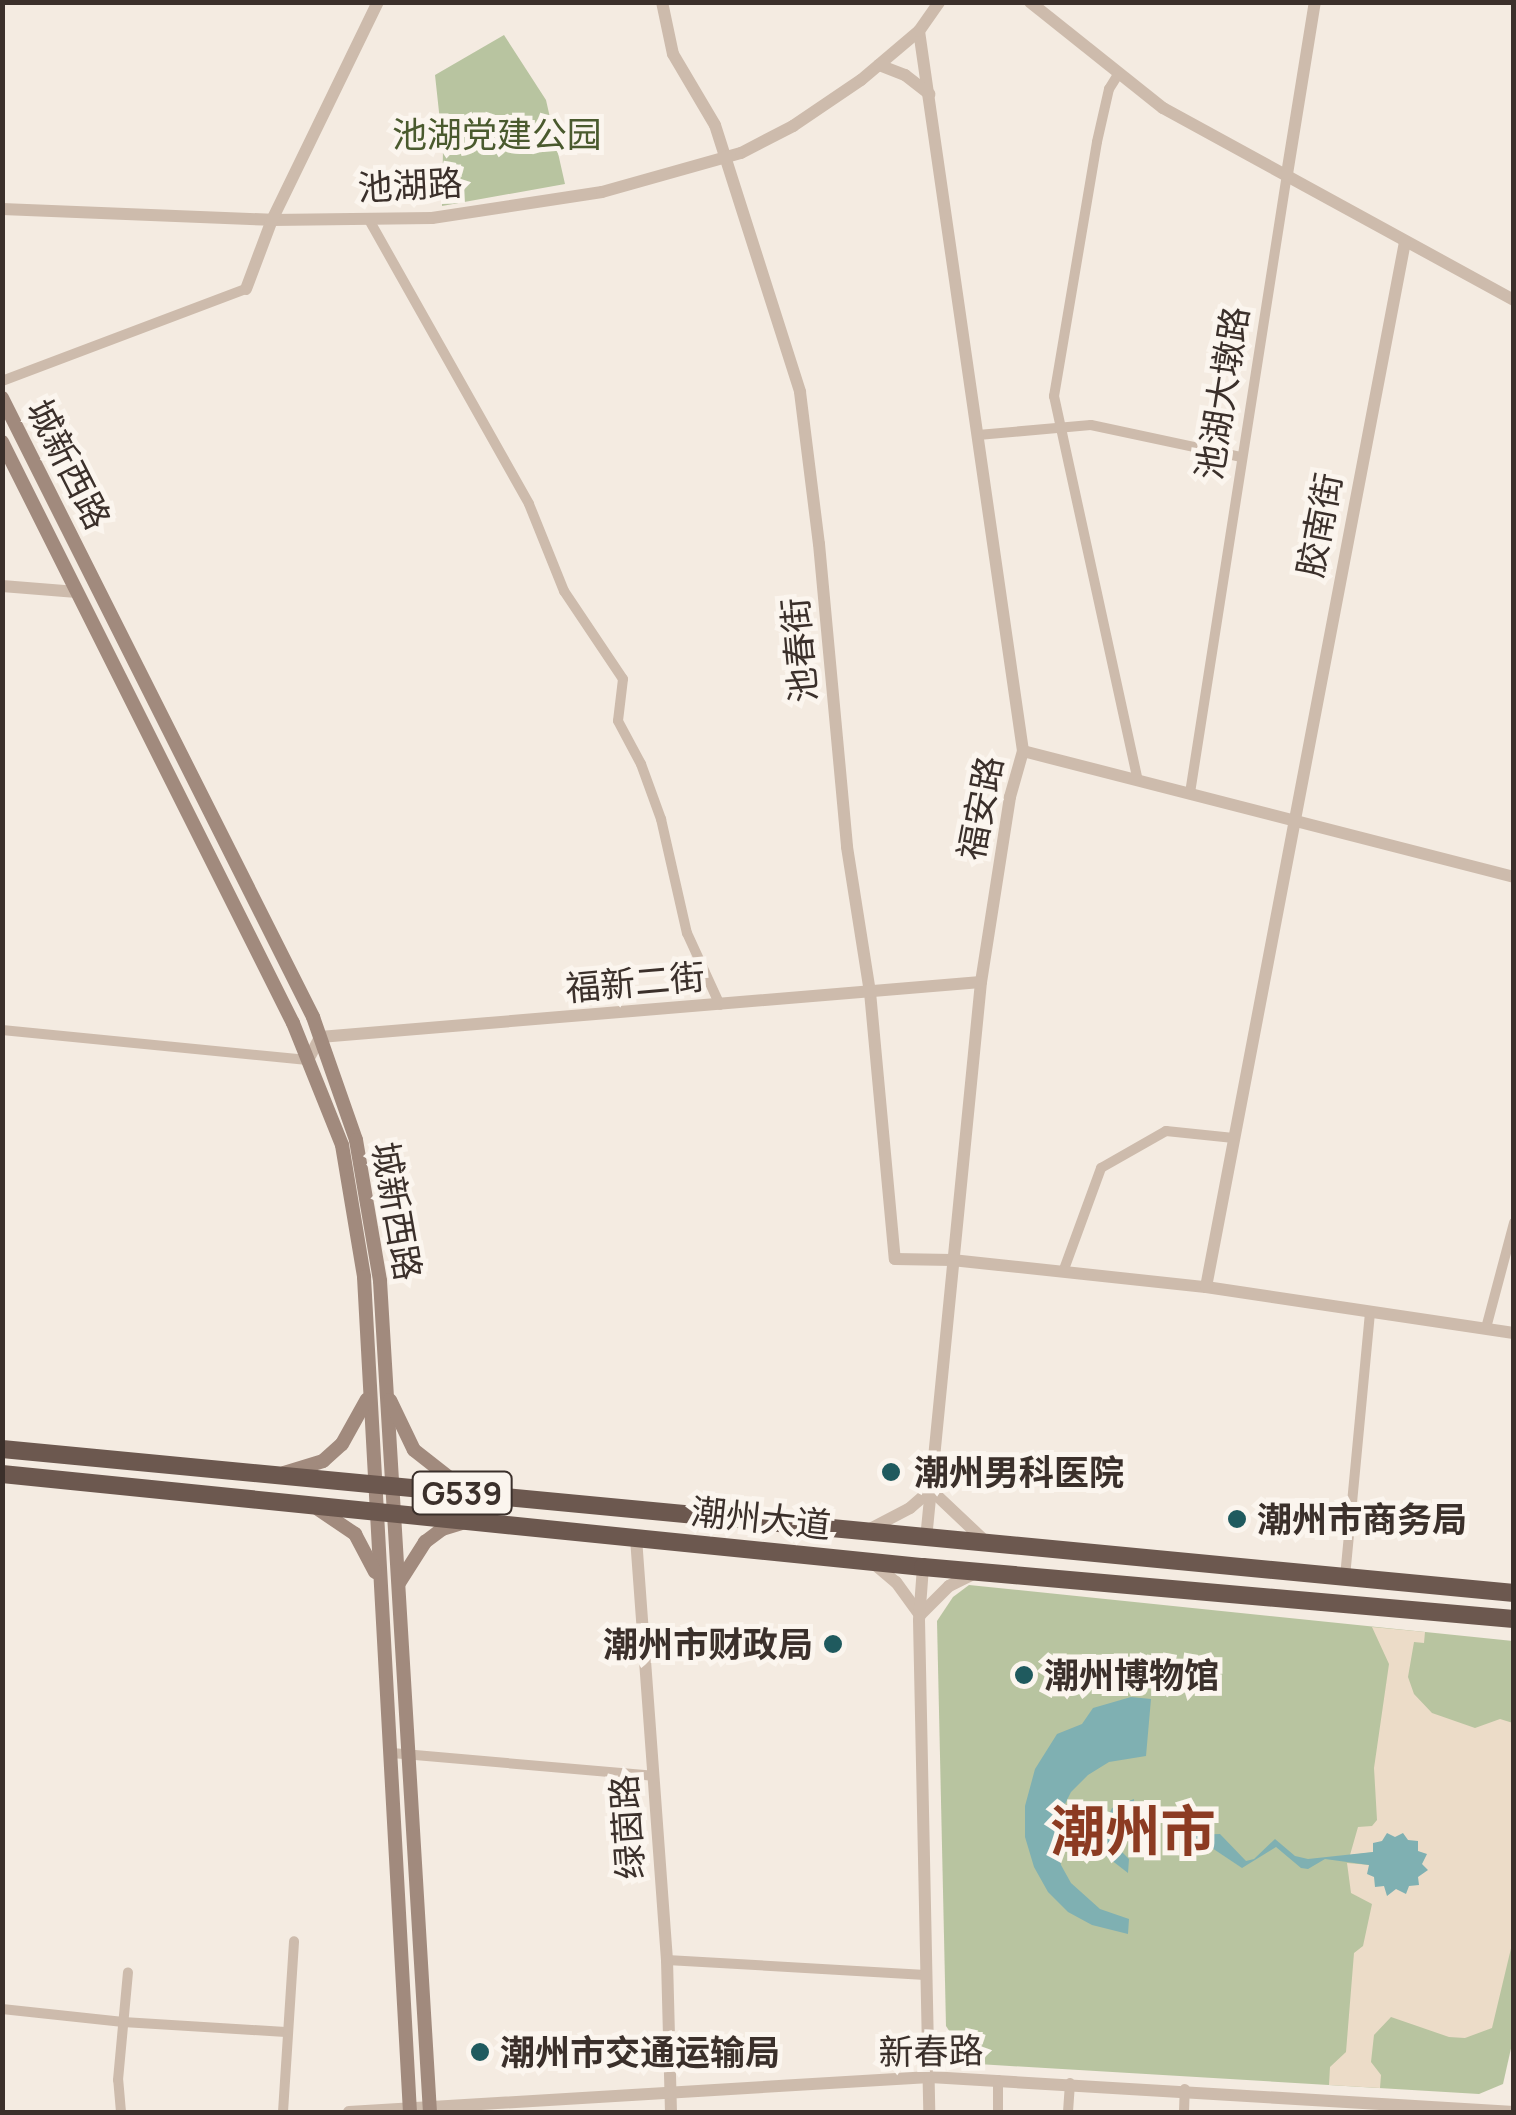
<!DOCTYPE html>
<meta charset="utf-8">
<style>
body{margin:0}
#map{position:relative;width:1516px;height:2115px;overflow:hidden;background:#f4ebe1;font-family:Manrope,"Noto Sans SC",sans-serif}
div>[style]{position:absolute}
.green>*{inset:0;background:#b8c4a0}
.plaza>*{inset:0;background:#ecdcc8}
.water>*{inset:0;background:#7fb0b2}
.minor>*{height:10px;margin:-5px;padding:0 5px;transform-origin:5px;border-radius:5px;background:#cdbbac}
.tertiary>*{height:12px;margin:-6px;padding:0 6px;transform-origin:6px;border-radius:6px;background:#cdbbac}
.secondary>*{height:14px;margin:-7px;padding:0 7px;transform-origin:7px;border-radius:7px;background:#a18a7d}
.trunk>*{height:18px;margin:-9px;padding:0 9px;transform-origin:9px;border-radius:9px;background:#6c584f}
.dots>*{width:28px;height:28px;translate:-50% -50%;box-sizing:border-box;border:5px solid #fbf5ee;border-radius:50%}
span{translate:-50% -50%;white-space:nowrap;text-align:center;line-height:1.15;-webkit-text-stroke:10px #fbf5ee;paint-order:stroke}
.shield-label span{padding:2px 8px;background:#fbf5ee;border:2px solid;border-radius:8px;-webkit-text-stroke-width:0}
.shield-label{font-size:32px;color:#3b302b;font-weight:700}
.park-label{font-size:35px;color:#4a5a2e}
.street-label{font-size:35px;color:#3b302b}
.poi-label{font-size:35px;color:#3b302b;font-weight:700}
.left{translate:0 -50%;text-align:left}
.right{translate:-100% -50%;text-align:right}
.town-label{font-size:55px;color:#8c3b22;font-weight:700}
.frame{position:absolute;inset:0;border:5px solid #3b302b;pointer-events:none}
</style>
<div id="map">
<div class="green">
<i style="clip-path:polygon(504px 35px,546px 100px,565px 184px,442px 206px,443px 149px,435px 75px)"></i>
<i style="clip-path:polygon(969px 1585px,1513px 1641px,1514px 2035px,1503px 2084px,1479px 2094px,978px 2064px,965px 2055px,946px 2026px,937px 1621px,953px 1597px)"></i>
</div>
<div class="plaza">
<i style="clip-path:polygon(1372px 1627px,1425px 1632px,1424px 1643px,1414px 1642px,1408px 1677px,1414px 1694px,1432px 1713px,1475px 1728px,1500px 1719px,1513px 1723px,1513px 1940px,1492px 2028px,1465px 2038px,1449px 2037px,1391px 2017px,1374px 2035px,1371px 2062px,1381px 2075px,1380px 2088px,1329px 2085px,1330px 2067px,1346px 2052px,1354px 1953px,1363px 1946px,1372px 1904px,1351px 1893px,1347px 1863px,1370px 1865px,1384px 1886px,1396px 1889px,1409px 1886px,1422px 1864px,1408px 1840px,1395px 1837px,1382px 1841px,1374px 1852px,1350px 1855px,1358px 1827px,1372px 1826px,1377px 1820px,1374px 1768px,1389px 1664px)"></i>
</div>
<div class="water">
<i style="clip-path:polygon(1131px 1697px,1151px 1699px,1146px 1756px,1109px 1762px,1088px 1775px,1071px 1792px,1060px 1814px,1057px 1840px,1061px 1865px,1071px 1883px,1100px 1909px,1129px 1919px,1128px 1934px,1092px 1925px,1068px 1912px,1048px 1892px,1034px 1867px,1025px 1837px,1025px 1806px,1035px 1769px,1057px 1734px,1082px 1724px,1093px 1708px)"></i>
<i style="clip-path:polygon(1134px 1799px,1133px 1812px,1121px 1818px,1114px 1835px,1117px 1847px,1129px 1859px,1128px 1873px,1106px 1856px,1100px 1834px,1112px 1808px)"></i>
<i style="clip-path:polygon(1387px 1833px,1395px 1837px,1403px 1833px,1408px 1840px,1418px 1841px,1418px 1851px,1427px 1854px,1422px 1864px,1428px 1870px,1418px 1877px,1419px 1885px,1409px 1886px,1406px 1894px,1396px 1889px,1387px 1896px,1384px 1886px,1375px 1887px,1374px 1877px,1367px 1874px,1369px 1865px,1325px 1859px,1308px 1869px,1301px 1868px,1276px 1847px,1242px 1868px,1206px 1844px,1186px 1847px,1186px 1835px,1220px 1834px,1246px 1861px,1254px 1859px,1275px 1839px,1295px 1856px,1308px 1859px,1373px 1852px,1373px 1843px,1382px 1841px)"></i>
</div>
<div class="minor">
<i style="left:1119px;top:73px;width:19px;rotate:122deg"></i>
<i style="left:1109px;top:89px;width:54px;rotate:102.8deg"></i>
<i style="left:1097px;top:142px;width:258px;rotate:99.6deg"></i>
<i style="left:1054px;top:396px;width:393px;rotate:77.7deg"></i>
<i style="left:368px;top:218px;width:328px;rotate:60.6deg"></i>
<i style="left:529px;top:504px;width:94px;rotate:68.1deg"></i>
<i style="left:564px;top:591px;width:106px;rotate:56.2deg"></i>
<i style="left:623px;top:679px;width:42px;rotate:96.8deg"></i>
<i style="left:618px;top:721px;width:49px;rotate:61.9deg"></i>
<i style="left:641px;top:764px;width:59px;rotate:70deg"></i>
<i style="left:661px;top:819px;width:117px;rotate:77.2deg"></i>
<i style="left:687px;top:933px;width:79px;rotate:65.4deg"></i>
<i style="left:2px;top:381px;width:261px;rotate:-20.7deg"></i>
<i style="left:978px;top:435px;width:113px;rotate:-5.1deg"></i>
<i style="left:1091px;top:425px;width:154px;rotate:12deg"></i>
<i style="left:1190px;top:793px;width:627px;rotate:-81.09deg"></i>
<i style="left:2px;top:1030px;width:307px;rotate:5.6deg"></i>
<i style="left:1063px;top:1272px;width:111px;rotate:-69.9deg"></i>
<i style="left:1101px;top:1168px;width:75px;rotate:-29.6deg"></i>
<i style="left:1166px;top:1131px;width:68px;rotate:5.9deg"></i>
<i style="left:1486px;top:1328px;width:109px;rotate:-75.1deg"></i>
<i style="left:1345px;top:1577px;width:265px;rotate:-84.6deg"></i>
<i style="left:392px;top:1753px;width:262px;rotate:5deg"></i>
<i style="left:667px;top:1960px;width:259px;rotate:3.3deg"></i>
<i style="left:2px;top:2009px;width:122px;rotate:6.1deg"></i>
<i style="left:123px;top:2022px;width:163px;rotate:3.5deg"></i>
<i style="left:121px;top:2112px;width:32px;rotate:-95deg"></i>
<i style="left:118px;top:2080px;width:108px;rotate:-84.7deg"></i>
<i style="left:283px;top:2112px;width:171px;rotate:-86.3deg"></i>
<i style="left:998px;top:2112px;width:32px;rotate:-90deg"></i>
<i style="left:1068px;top:2112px;width:29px;rotate:-86deg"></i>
<i style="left:1184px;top:2112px;width:23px;rotate:-88deg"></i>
</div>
<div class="tertiary">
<i style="left:662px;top:2px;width:53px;rotate:78.1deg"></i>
<i style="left:673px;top:54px;width:82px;rotate:59.4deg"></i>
<i style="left:715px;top:125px;width:280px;rotate:72.3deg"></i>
<i style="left:800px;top:392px;width:153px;rotate:82.9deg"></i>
<i style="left:819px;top:544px;width:304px;rotate:84.7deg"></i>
<i style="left:847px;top:847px;width:147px;rotate:81deg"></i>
<i style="left:870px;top:992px;width:268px;rotate:84.7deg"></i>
<i style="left:895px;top:1259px;width:57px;rotate:1deg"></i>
<i style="left:952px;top:1260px;width:255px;rotate:6.1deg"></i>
<i style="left:1206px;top:1287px;width:311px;rotate:8.5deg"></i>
<i style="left:1030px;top:2px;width:170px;rotate:38.6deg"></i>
<i style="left:1163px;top:108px;width:400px;rotate:28.7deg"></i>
<i style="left:919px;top:31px;width:727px;rotate:81.78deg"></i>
<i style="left:1023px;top:751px;width:48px;rotate:105.8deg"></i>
<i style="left:1010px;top:797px;width:187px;rotate:98.9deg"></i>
<i style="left:981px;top:982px;width:560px;rotate:95.64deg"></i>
<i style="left:879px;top:65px;width:28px;rotate:21deg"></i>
<i style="left:905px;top:75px;width:31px;rotate:38deg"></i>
<i style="left:1287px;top:174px;width:174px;rotate:-80.8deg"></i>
<i style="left:2px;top:209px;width:270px;rotate:2.3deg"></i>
<i style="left:272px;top:220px;width:160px;rotate:-0.7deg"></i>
<i style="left:432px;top:218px;width:172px;rotate:-8.7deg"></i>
<i style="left:602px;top:192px;width:144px;rotate:-15.7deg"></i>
<i style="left:741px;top:153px;width:59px;rotate:-27.4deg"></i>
<i style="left:793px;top:126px;width:82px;rotate:-34.1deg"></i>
<i style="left:861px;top:80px;width:76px;rotate:-40.2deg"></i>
<i style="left:919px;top:31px;width:35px;rotate:-55deg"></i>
<i style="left:246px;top:289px;width:74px;rotate:-69.4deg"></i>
<i style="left:272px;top:220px;width:242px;rotate:-64.1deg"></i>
<i style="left:2px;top:586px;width:75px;rotate:4.6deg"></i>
<i style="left:1023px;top:751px;width:507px;rotate:14.39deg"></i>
<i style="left:308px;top:1060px;width:26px;rotate:-62deg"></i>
<i style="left:320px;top:1037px;width:663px;rotate:-4.76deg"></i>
<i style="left:1206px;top:1287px;width:1064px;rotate:-79.22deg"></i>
<i style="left:868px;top:1530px;width:47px;rotate:-27.6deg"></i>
<i style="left:910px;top:1508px;width:28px;rotate:-41deg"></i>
<i style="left:931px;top:1490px;width:74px;rotate:43.4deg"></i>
<i style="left:636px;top:1538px;width:423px;rotate:85.8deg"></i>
<i style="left:667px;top:1960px;width:152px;rotate:88.5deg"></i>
<i style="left:873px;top:1563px;width:30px;rotate:40deg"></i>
<i style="left:896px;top:1582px;width:41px;rotate:54deg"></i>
<i style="left:920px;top:1615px;width:41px;rotate:-45deg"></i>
<i style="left:949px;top:1586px;width:28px;rotate:-26deg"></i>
<i style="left:923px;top:1567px;width:53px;rotate:94.3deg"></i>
<i style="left:919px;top:1620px;width:492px;rotate:88.8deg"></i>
<i style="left:349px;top:2112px;width:582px;rotate:-3.45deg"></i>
<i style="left:930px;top:2077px;width:585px;rotate:3.43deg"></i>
</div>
<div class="secondary">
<i style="left:2px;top:398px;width:693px;rotate:63.32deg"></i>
<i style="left:313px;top:1017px;width:130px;rotate:70.7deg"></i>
<i style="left:356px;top:1140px;width:143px;rotate:80.3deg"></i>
<i style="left:380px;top:1281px;width:833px;rotate:86.56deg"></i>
<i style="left:2px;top:442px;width:650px;rotate:63.4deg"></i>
<i style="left:293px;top:1023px;width:131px;rotate:68.1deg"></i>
<i style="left:342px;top:1145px;width:134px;rotate:80.5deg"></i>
<i style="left:364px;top:1277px;width:836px;rotate:86.85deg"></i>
<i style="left:390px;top:1400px;width:55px;rotate:64.4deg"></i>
<i style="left:414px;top:1450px;width:47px;rotate:38.1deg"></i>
<i style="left:451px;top:1479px;width:26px;rotate:25deg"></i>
<i style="left:284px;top:1473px;width:41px;rotate:-17.1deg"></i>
<i style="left:323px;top:1461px;width:25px;rotate:-42deg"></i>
<i style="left:342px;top:1444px;width:51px;rotate:-60.9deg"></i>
<i style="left:318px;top:1509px;width:45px;rotate:34deg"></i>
<i style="left:355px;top:1534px;width:43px;rotate:62.2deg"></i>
<i style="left:399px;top:1583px;width:49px;rotate:-57.6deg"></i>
<i style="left:425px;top:1542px;width:21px;rotate:-37deg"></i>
<i style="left:442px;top:1529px;width:24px;rotate:-17deg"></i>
</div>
<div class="trunk">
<i style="left:2px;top:1449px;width:1519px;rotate:5.44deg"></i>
<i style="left:2px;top:1474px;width:926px;rotate:5.77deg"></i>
<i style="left:923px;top:1567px;width:593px;rotate:5.03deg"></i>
</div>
<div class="dots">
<i style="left:891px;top:1472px;background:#1f5a5e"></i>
<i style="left:1237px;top:1519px;background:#1f5a5e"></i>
<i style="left:833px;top:1644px;background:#1f5a5e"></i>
<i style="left:1024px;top:1675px;background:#1f5a5e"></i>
<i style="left:480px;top:2052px;background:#1f5a5e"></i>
</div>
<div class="shield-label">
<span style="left:462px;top:1493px">G539</span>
</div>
<div class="park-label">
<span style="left:497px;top:134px">池湖党建公园</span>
</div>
<div class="street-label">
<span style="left:410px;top:185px;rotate:-3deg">池湖路</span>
<span style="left:1222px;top:393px;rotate:-81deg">池湖大墩路</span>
<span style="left:69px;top:464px;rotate:63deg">城新西路</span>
<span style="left:1319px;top:525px;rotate:-79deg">胶南街</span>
<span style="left:799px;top:650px;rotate:-95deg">池春街</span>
<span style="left:980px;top:808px;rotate:-79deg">福安路</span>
<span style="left:635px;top:982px;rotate:-5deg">福新二街</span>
<span style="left:397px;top:1211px;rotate:80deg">城新西路</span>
<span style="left:761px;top:1518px;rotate:6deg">潮州大道</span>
<span style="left:627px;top:1827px;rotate:-94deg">绿茵路</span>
<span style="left:931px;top:2051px;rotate:-1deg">新春路</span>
</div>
<div class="poi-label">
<span class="left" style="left:914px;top:1472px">潮州男科医院</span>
<span class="left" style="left:1257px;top:1519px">潮州市商务局</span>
<span class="right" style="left:813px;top:1644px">潮州市财政局</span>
<span class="left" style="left:1044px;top:1675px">潮州博物馆</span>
<span class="left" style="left:500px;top:2052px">潮州市交通运输局</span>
</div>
<div class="town-label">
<span style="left:1133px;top:1831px">潮州市</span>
</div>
<div class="frame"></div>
</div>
